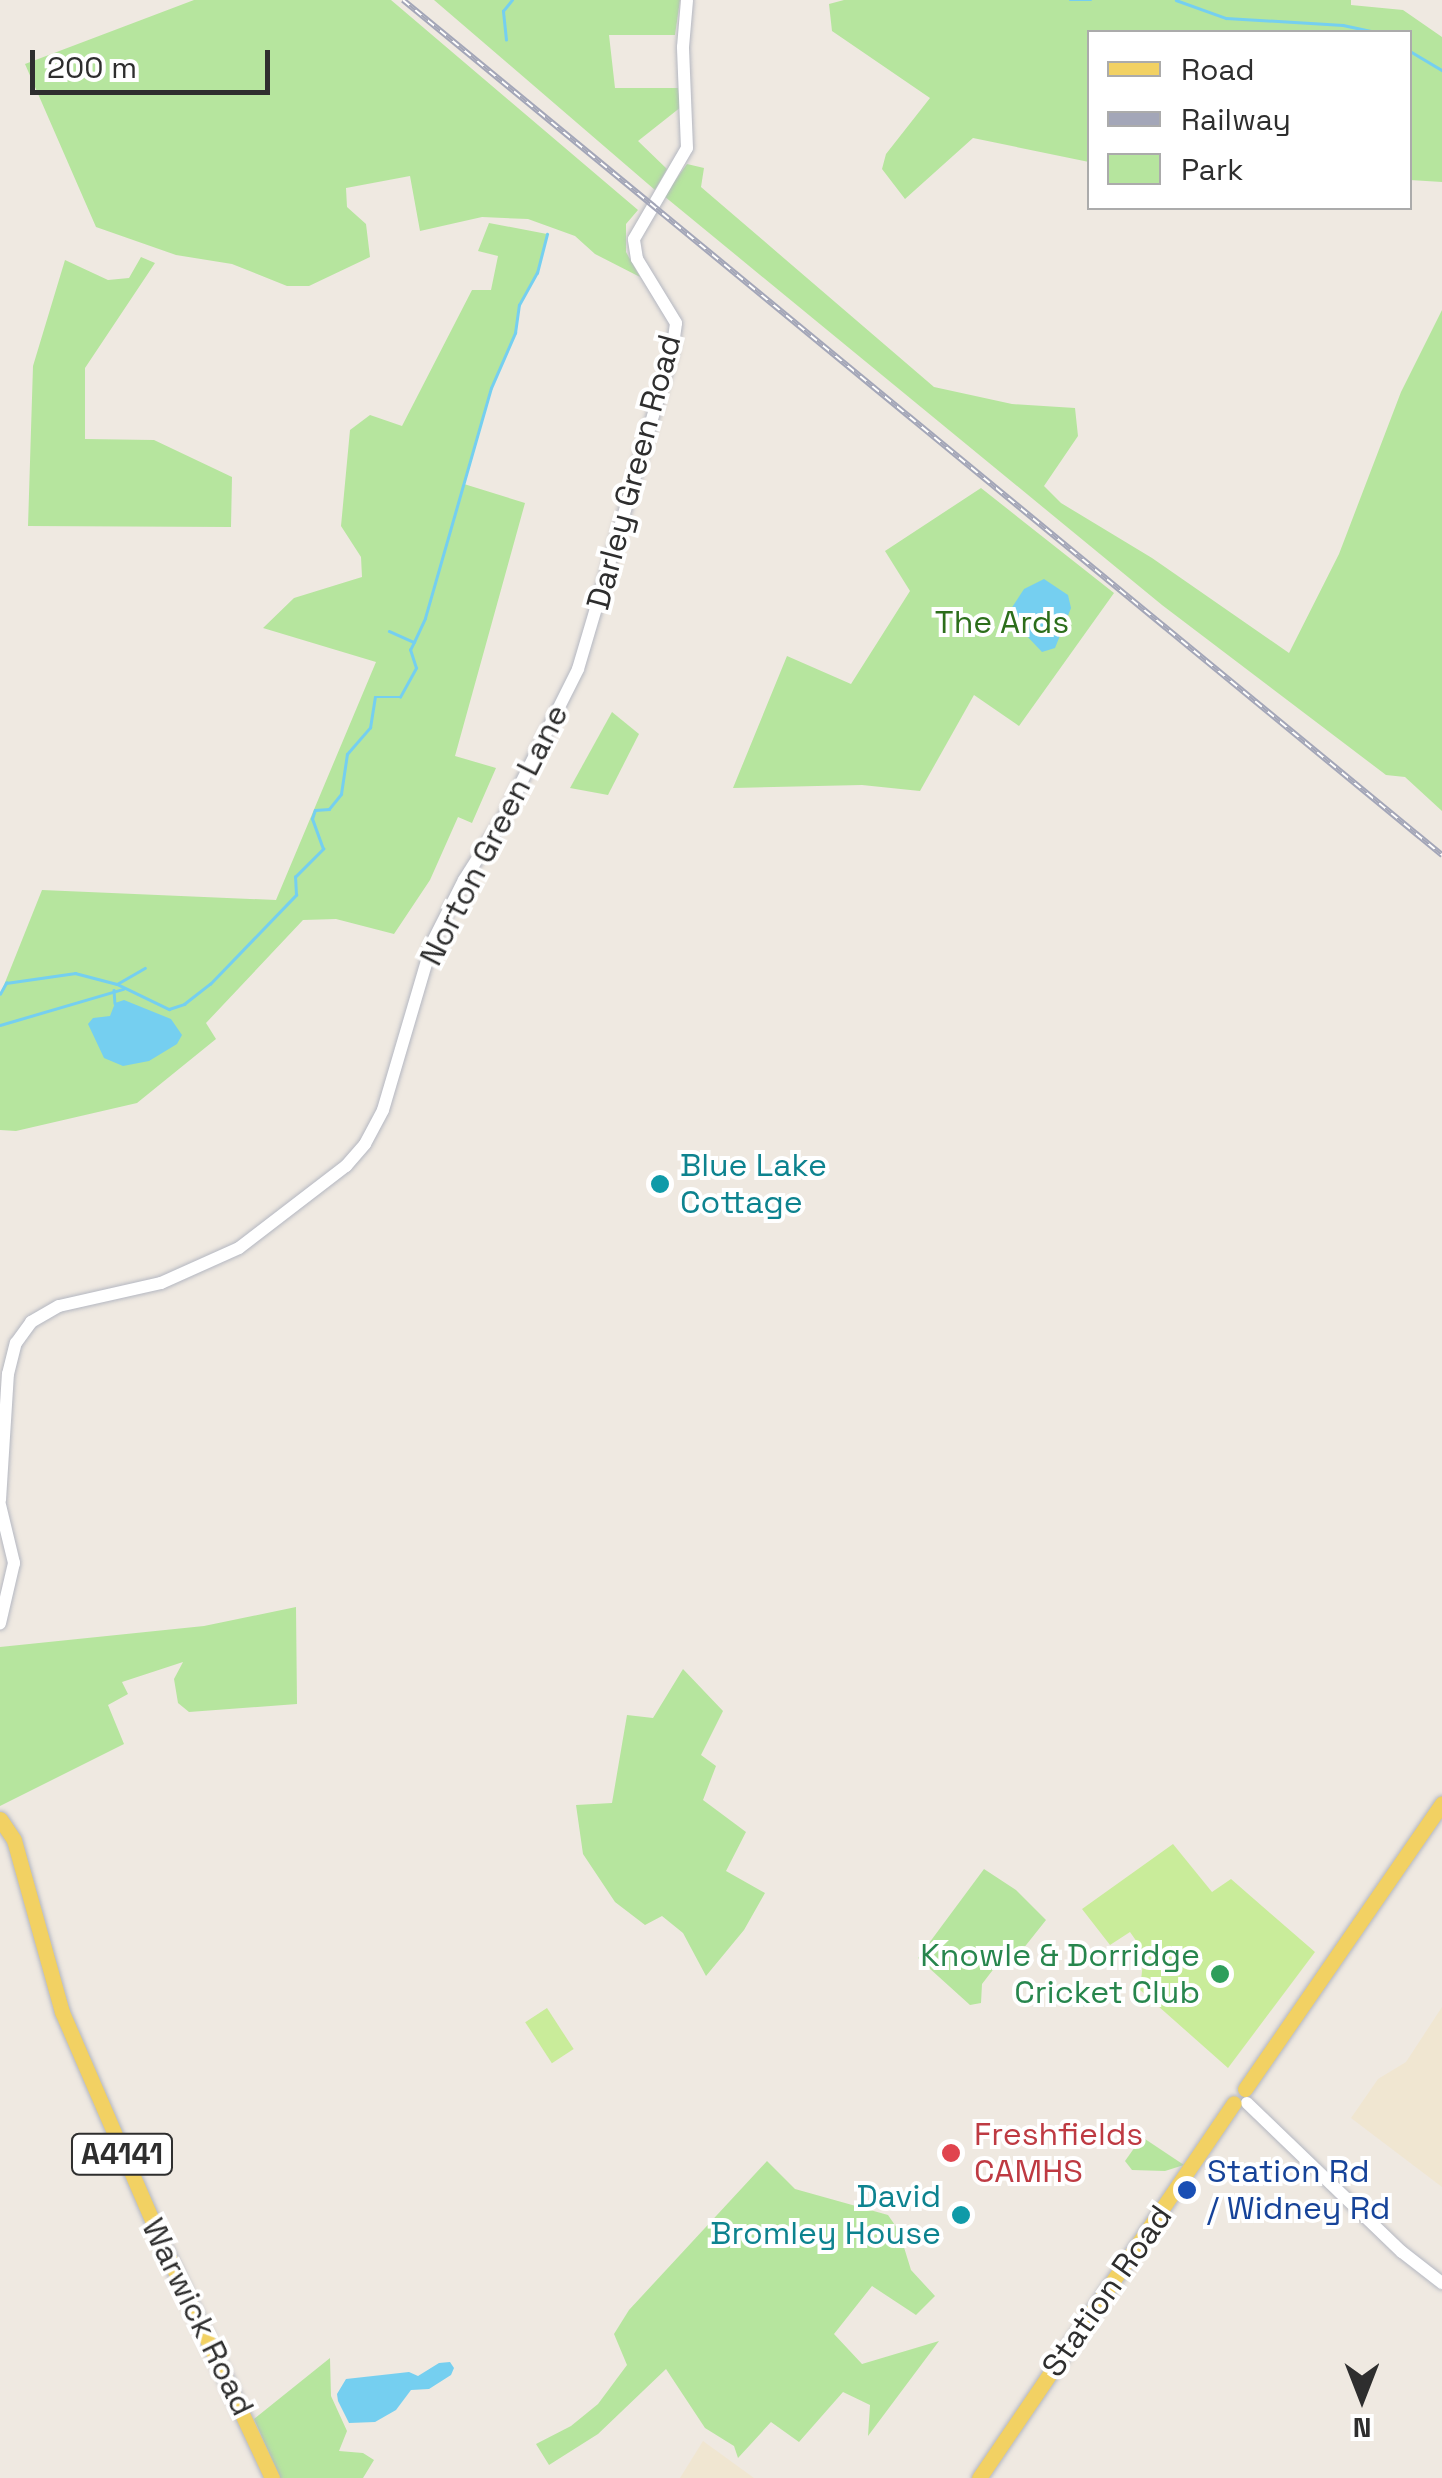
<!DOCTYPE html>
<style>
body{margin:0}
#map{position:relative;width:1442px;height:2478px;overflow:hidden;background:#efe9e1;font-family:"Space Grotesk",sans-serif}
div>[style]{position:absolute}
.education>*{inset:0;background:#f0e6d1}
.green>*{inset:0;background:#b6e59e}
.pitch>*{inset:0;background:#c9ec9a;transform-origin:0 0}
.water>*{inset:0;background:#75cff0}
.stream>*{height:2.5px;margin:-1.25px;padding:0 1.25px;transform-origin:1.25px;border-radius:1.25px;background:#75cff0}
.roads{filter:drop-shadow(0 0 2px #b4b7c1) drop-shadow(0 0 2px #b4b7c1)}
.minor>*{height:12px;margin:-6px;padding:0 6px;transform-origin:6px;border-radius:6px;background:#fff}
.major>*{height:15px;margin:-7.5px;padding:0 7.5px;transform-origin:7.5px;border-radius:7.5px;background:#f2d163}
.rail>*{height:6px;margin-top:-3px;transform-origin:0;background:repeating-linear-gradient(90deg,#fff 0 8px,#a3a6b8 0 16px);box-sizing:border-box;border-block:2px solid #a3a6b8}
.dots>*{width:28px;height:28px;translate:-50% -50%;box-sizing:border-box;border:5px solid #fff;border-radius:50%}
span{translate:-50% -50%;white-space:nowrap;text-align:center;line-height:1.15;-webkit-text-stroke:8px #fff;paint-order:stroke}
.shield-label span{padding:2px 8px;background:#fff;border:2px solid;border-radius:8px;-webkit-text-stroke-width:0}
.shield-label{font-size:30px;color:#2e2e2e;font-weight:700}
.street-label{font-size:32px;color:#2e2e2e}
.park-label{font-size:32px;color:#2c6e1b}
.culture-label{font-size:32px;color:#0d838f}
.left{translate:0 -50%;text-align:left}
.right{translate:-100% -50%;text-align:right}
.leisure-label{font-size:32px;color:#27864d}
.health-label{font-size:32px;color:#be3a42}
.transit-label{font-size:32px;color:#164399}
.legend{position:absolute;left:1087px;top:30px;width:325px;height:180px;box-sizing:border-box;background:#fff;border:2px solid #ababab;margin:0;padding:12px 18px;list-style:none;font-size:30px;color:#2e2e2e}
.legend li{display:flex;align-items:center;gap:20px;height:50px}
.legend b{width:50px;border:2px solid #ababab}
.north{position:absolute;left:1312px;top:2348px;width:100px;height:100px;-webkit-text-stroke:8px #fff;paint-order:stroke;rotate:180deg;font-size:28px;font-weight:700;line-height:40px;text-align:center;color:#2e2e2e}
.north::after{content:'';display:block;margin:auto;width:35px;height:45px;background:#2e2e2e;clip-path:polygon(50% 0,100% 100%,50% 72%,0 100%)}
.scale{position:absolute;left:30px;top:50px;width:240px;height:45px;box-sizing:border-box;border:5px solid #2e2e2e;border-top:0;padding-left:12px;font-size:30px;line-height:35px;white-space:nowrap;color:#2e2e2e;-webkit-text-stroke:8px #fff;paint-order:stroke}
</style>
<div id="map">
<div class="education">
<i style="clip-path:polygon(1442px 2007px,1442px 2187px,1351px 2118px,1378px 2079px,1406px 2062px)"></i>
<i style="clip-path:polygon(703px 2441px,754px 2478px,680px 2478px)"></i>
</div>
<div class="green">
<i style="clip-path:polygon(194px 0,391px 0,638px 210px,626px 224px,626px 252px,640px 277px,595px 254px,575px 236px,528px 219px,482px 217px,420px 231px,410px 176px,346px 188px,347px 207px,366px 224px,370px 257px,309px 286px,287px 286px,232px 264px,176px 255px,96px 227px,25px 64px)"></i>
<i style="clip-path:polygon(434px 0,680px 0,675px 35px,609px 35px,615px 88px,678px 88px,681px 107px,638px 141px,667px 169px,655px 190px)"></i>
<i style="clip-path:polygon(844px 0,1351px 0,1351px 5px,1403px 10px,1442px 37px,1442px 182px,1410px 180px,1410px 32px,1090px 32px,1089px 162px,973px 138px,905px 199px,882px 169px,886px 154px,930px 98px,832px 31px,829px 4px)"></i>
<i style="clip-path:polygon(687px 164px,704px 168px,701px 187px,934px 387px,1012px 404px,1075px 408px,1078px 436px,1044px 486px,1061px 503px,1152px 558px,1289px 653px,1339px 554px,1401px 392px,1442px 310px,1442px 811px,1405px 777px,1386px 775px,1162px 605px,664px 196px)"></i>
<i style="clip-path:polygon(489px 223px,547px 234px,537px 273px,519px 305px,515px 333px,491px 388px,464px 484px,525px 503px,455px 756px,496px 768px,472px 823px,458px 817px,430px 880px,394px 934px,336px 919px,303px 920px,206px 1023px,216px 1039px,137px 1103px,16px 1131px,0 1130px,0 995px,42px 890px,276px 900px,376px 662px,263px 628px,294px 598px,362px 577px,361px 557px,341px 526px,350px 430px,370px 415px,402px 426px,472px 290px,491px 290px,498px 256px,478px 251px)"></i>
<i style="clip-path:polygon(141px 257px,155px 263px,85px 368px,85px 439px,154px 440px,232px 477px,231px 527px,28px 526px,33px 366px,65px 260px,108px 280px,129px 278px)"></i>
<i style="clip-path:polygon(981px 488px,1114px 593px,1019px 726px,974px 695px,920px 791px,862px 785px,733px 788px,787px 656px,851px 684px,910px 591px,885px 551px)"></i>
<i style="clip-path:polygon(612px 712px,639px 734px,608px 795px,570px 788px)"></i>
<i style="clip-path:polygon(296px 1607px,297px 1704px,189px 1712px,178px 1703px,174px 1679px,183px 1662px,122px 1682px,128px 1694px,108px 1705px,124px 1744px,0 1806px,0 1647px,204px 1626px)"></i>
<i style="clip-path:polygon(683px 1669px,723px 1711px,701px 1755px,716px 1766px,703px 1800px,746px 1832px,726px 1871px,765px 1893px,744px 1930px,706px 1976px,683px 1933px,662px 1916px,645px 1925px,615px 1902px,583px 1854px,576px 1805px,612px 1803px,627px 1715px,653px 1718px)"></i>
<i style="clip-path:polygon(984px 1869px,1016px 1890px,1046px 1920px,1019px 1954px,1009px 1949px,982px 1984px,981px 2003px,970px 2005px,918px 1958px)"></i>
<i style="clip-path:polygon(1142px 2137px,1184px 2165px,1165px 2171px,1132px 2170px,1125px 2161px)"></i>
<i style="clip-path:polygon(767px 2161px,795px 2189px,888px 2215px,899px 2231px,911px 2270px,935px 2296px,916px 2315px,872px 2286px,834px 2334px,862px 2364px,939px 2341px,868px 2436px,870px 2405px,843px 2392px,799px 2442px,771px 2422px,738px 2458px,734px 2446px,705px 2428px,666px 2369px,598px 2434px,549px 2465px,536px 2444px,571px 2426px,598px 2404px,627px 2365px,614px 2334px,629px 2310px)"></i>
<i style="clip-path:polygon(330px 2358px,331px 2396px,347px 2431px,339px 2451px,363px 2453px,374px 2460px,363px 2478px,280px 2478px,254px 2419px)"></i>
</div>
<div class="pitch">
<i style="clip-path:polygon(1173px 1844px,1212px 1892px,1231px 1879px,1315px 1952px,1228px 2068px,1140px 1990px,1144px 1952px,1130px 1932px,1110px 1945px,1082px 1909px)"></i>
<i style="left:547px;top:2008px;width:49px;height:26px;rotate:57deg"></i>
</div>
<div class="water">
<i style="clip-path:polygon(1044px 579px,1068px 595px,1071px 608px,1055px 648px,1042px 652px,1007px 615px,1024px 589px)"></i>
<i style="clip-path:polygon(124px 1000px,171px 1019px,182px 1035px,177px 1044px,149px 1061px,123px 1066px,104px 1058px,88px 1024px,93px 1018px,110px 1016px,115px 1003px)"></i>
<i style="clip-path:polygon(450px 2362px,454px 2368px,451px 2375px,429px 2389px,411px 2390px,396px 2410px,375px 2422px,349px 2423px,338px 2401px,337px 2394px,346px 2379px,409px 2372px,418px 2376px,439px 2363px)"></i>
</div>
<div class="stream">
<i style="left:1070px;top:0;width:21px"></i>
<i style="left:1176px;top:0;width:53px;rotate:19.8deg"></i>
<i style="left:1226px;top:18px;width:117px;rotate:3.4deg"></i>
<i style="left:1343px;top:25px;width:33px;rotate:12deg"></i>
<i style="left:506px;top:40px;width:29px;rotate:-96deg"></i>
<i style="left:503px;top:11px;width:14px;rotate:-51deg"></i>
<i style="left:1410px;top:51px;width:37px;rotate:31deg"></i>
<i style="left:389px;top:631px;width:27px;rotate:24deg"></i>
<i style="left:414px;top:642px;width:26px;rotate:-65deg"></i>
<i style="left:425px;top:618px;width:239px;rotate:-74deg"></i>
<i style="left:491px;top:388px;width:60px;rotate:-66.4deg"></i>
<i style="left:515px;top:333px;width:28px;rotate:-82deg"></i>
<i style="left:519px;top:305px;width:37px;rotate:-61deg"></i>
<i style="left:537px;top:273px;width:40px;rotate:-75.6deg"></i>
<i style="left:117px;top:984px;width:32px;rotate:-30deg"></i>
<i style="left:114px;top:990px;width:13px;rotate:86deg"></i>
<i style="left:0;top:994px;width:13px;rotate:-61deg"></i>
<i style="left:6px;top:983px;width:70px;rotate:-8.2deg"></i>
<i style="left:75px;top:973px;width:43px;rotate:14.7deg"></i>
<i style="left:117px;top:984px;width:58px;rotate:25.7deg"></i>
<i style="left:169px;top:1009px;width:16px;rotate:-18deg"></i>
<i style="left:184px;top:1004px;width:33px;rotate:-38deg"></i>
<i style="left:210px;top:984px;width:124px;rotate:-46deg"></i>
<i style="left:296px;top:895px;width:18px;rotate:-93deg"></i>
<i style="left:295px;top:877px;width:40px;rotate:-45deg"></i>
<i style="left:323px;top:849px;width:32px;rotate:-110deg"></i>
<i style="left:312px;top:819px;width:9px;rotate:-72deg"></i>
<i style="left:315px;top:810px;width:14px;rotate:-4deg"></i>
<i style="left:329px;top:809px;width:19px;rotate:-51deg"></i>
<i style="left:341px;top:794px;width:40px;rotate:-81.5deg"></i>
<i style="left:347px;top:754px;width:35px;rotate:-49deg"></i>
<i style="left:370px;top:728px;width:31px;rotate:-81deg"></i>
<i style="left:375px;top:697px;width:25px"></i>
<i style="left:400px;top:697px;width:33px;rotate:-61deg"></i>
<i style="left:416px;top:668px;width:19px;rotate:-108deg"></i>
<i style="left:410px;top:650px;width:9px;rotate:-63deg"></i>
<i style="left:0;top:1025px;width:128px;rotate:-16.3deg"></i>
</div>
<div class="roads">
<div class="minor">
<i style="left:0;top:1500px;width:126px;rotate:-86.4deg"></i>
<i style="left:8px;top:1374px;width:32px;rotate:-76deg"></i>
<i style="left:16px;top:1343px;width:26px;rotate:-54deg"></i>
<i style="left:31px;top:1322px;width:32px;rotate:-30deg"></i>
<i style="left:59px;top:1306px;width:105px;rotate:-12.7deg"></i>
<i style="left:161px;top:1283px;width:85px;rotate:-24.2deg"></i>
<i style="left:239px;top:1248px;width:135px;rotate:-37.5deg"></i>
<i style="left:346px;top:1166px;width:29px;rotate:-49deg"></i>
<i style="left:365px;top:1144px;width:38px;rotate:-62deg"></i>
<i style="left:383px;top:1110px;width:174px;rotate:-73.6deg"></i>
<i style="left:432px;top:943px;width:71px;rotate:-63.1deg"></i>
<i style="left:464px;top:880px;width:75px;rotate:-57.6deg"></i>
<i style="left:504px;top:817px;width:165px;rotate:-63.4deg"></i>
<i style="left:578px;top:669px;width:331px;rotate:-73.5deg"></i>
<i style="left:672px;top:352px;width:29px;rotate:-82deg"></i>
<i style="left:676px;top:323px;width:75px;rotate:-121.4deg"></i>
<i style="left:637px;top:259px;width:20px;rotate:-99deg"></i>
<i style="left:634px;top:239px;width:105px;rotate:-59.8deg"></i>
<i style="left:687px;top:148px;width:101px;rotate:-92.3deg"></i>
<i style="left:683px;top:47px;width:47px;rotate:-85.1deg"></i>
<i style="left:0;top:1505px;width:60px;rotate:76.4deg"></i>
<i style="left:14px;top:1563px;width:62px;rotate:103.1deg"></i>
<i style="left:1247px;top:2103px;width:215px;rotate:43.9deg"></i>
<i style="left:1402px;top:2252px;width:51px;rotate:37.8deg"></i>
</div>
<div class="major">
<i style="left:0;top:1819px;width:25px;rotate:56deg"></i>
<i style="left:14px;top:1840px;width:179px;rotate:74.4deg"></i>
<i style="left:62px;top:2012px;width:249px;rotate:66.6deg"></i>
<i style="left:161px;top:2241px;width:262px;rotate:64.9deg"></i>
<i style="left:1245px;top:2089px;width:347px;rotate:-55.4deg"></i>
<i style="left:979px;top:2478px;width:453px;rotate:-55.8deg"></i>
</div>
</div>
<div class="rail">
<i style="left:403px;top:0;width:1346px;rotate:39.45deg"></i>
</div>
<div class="dots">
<i style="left:660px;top:1184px;background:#0f9aa8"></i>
<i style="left:1220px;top:1974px;background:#2e9e5b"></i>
<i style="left:951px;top:2153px;background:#e0444e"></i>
<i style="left:1187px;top:2190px;background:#1a4fb4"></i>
<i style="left:961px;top:2215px;background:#0f9aa8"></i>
</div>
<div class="shield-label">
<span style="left:122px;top:2154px">A4141</span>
</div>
<div class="street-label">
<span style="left:634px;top:472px;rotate:-75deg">Darley Green Road</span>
<span style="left:494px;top:835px;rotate:-63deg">Norton Green Lane</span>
<span style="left:1107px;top:2291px;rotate:-55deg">Station Road</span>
<span style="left:198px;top:2317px;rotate:64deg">Warwick Road</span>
</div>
<div class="park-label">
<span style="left:1002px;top:622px">The Ards</span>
</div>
<div class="culture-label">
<span class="left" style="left:680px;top:1184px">Blue Lake<br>Cottage</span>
<span class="right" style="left:941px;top:2215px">David<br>Bromley House</span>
</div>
<div class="leisure-label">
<span class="right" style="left:1200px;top:1974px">Knowle &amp; Dorridge<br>Cricket Club</span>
</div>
<div class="health-label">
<span class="left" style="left:974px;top:2153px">Freshfields<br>CAMHS</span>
</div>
<div class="transit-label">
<span class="left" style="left:1207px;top:2190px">Station Rd<br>/ Widney Rd</span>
</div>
<ul class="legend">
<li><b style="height:12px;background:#f2d163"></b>Road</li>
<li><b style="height:12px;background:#a3a6b8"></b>Railway</li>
<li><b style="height:28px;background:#b6e59e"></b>Park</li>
</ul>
<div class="north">N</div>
<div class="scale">200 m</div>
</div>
